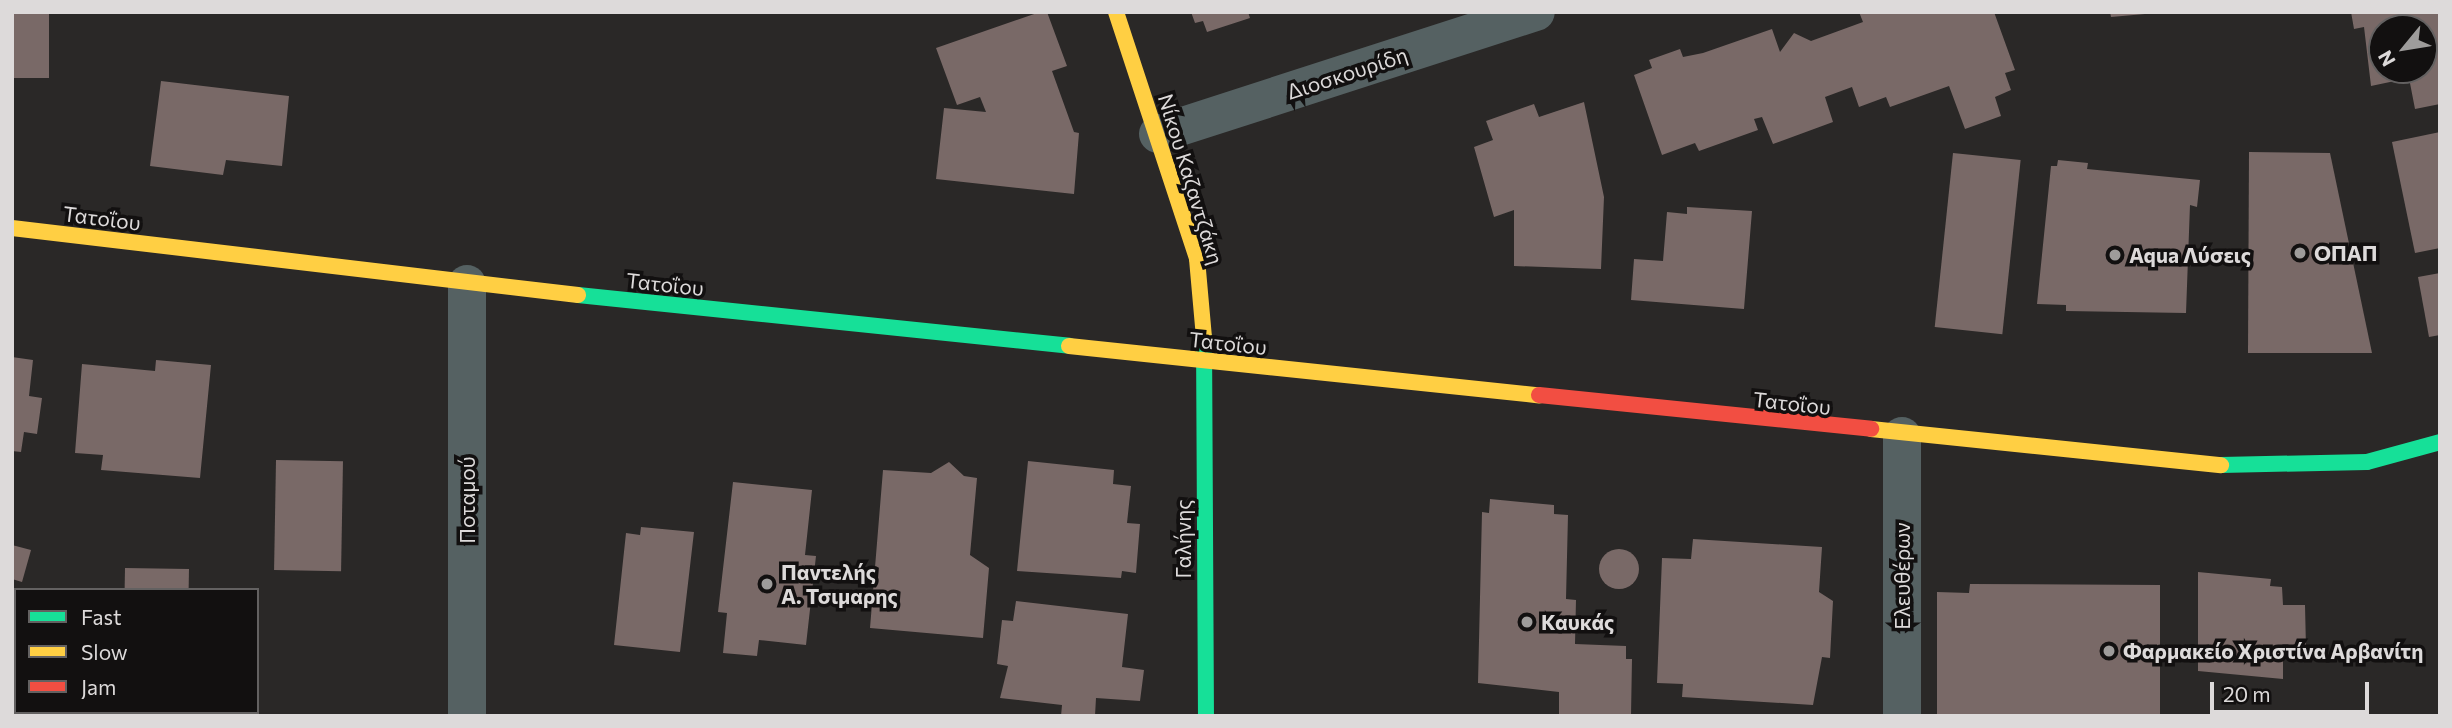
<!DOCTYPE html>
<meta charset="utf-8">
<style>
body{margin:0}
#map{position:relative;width:2452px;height:728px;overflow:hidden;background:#2a2827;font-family:Commissioner,sans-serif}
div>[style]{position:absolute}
.building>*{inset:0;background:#796967;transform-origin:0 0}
.round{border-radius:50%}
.street>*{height:38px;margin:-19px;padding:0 19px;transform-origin:19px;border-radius:19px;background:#556162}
.fast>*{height:16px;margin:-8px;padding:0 8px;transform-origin:8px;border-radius:8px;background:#16e098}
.slow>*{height:16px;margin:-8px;padding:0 8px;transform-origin:8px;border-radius:8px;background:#ffcf43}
.jam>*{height:16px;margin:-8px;padding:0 8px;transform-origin:8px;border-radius:8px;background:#f24e42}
.dots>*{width:19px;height:19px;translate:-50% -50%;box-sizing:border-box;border:4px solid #121010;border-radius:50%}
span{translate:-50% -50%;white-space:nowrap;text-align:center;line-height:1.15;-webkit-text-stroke:7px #121010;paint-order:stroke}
.street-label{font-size:21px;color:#dddada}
.poi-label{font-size:21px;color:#dddada;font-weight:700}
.left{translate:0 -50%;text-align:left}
.frame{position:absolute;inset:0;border:14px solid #dddada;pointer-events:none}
.legend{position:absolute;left:14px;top:588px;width:245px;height:126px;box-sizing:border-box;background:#121010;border:2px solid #636161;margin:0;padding:9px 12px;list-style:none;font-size:21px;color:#dddada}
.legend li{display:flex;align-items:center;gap:14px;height:35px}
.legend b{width:35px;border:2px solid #636161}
.north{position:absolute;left:2368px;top:14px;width:70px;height:70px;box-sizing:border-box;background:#121010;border:2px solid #636161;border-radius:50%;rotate:240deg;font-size:19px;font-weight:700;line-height:28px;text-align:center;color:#dddada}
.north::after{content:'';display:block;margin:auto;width:24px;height:32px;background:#9e9c9b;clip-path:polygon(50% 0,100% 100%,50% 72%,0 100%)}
.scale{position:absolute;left:2210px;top:682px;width:159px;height:32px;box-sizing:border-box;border:4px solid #dddada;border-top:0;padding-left:9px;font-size:21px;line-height:24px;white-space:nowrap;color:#dddada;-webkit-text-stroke:5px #121010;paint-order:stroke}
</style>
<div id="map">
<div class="building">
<i style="left:12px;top:12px;width:37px;height:66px"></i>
<i style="clip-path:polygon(1040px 12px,1047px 12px,1067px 66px,1052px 71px,1074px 132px,1079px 133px,1074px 194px,936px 179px,944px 108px,986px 112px,980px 97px,957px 105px,936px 48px)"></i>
<i style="clip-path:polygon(1191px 12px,1248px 12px,1250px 18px,1207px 32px,1203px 21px,1195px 23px)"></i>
<i style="clip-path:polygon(1859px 12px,1994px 12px,2015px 70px,2005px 73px,2011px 90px,1995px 97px,2001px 116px,1965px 129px,1949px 86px,1890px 107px,1886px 97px,1859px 107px,1852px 87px,1825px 97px,1833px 122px,1773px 144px,1762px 117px,1754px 119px,1758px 130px,1699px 151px,1695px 143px,1662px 155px,1634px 75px,1652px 68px,1649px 60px,1680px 49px,1683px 57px,1703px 53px,1772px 29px,1780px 52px,1794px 33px,1811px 41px,1863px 22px)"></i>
<i style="clip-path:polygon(2110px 12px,2145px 12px,2145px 14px,2111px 17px)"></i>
<i style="clip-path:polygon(evenodd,2351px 12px,2440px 12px,2440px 104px,2415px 109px,2409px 78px,2371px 86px,2364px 27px,2354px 29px,2351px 12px,2382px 28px,2424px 28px,2424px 70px,2382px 70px,2382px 28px)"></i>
<i style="clip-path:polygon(161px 81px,289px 96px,282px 166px,226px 160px,223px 175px,150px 166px)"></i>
<i style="clip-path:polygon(1584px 102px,1604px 197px,1601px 269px,1514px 266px,1514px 210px,1494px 217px,1474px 147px,1493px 140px,1486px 121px,1534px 104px,1539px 117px)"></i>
<i style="clip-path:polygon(2440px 132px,2440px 248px,2415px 253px,2392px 142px)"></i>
<i style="clip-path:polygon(2249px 152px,2330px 153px,2372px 353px,2248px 353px)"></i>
<i style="left:1953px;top:153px;width:68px;height:175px;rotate:6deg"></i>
<i style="clip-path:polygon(2058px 160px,2088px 163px,2087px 169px,2200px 180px,2197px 207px,2190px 205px,2186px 313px,2066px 311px,2066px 305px,2037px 304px,2051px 166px,2057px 166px)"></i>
<i style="clip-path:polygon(1687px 207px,1752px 211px,1744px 309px,1631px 300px,1634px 259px,1663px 261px,1667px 212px,1687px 214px)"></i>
<i style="clip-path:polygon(2440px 273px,2440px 335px,2429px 337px,2418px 277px)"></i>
<i style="clip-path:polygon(12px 357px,33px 360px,29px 396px,42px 398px,37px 434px,24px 432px,21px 452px,12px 451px)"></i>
<i style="clip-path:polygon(156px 360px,211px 365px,200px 478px,101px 470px,103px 455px,75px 453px,82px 364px,155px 371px)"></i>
<i style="left:276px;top:460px;width:67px;height:110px;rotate:1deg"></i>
<i style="clip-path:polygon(1028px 461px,1114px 470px,1113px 484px,1131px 486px,1127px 523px,1140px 524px,1136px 573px,1122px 571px,1121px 578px,1017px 571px)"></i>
<i style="clip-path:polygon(949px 462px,964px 476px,977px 478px,970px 555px,989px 568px,983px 638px,870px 628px,883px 470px,931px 473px)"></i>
<i style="clip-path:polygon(733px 482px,812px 490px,805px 555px,816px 556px,806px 645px,759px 640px,757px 656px,723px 653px,727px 613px,718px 612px)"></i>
<i style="clip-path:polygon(1490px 499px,1554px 505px,1554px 514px,1568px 515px,1566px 599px,1576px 600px,1575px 644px,1626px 646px,1626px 659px,1632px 659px,1631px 716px,1559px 714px,1559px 692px,1478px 683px,1482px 512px,1489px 513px)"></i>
<i style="clip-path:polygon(641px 527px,694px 532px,680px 652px,614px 645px,626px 533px,640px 535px)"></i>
<i style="clip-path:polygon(1693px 539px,1822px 547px,1819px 592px,1833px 601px,1830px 658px,1822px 657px,1813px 705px,1682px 697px,1683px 684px,1657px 683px,1662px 558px,1691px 559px)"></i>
<i style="clip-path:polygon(12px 545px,31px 550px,22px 582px,12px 579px)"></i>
<i class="round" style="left:1599px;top:549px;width:40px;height:40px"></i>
<i style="left:125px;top:568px;width:64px;height:22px;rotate:1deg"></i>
<i style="clip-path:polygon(2198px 572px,2271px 579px,2270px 586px,2282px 587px,2283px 605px,2305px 605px,2306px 648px,2283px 648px,2283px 679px,2198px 671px)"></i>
<i style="clip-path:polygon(1970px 584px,2160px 585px,2160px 716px,1937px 716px,1937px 592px,1969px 593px)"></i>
<i style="clip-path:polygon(1016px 601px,1128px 614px,1122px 667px,1144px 670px,1140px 701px,1096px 698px,1095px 716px,1061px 716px,1062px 705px,1000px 698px,1008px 666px,997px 664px,1002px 620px,1013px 621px)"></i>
</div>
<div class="street">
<i style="left:1158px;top:134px;width:397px;rotate:-17.9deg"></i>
<i style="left:467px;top:284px;width:432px;rotate:90deg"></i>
<i style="left:1902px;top:716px;width:280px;rotate:-90deg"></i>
</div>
<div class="fast">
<i style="left:578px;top:295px;width:494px;rotate:5.9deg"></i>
<i style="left:1204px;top:337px;width:379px;rotate:89.7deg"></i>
<i style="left:2221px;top:465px;width:146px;rotate:-1.2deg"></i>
<i style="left:2367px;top:462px;width:76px;rotate:-15.3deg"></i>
</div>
<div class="slow">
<i style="left:1116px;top:12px;width:260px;rotate:71.8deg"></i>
<i style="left:1197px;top:259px;width:78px;rotate:84.9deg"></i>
<i style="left:12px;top:228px;width:570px;rotate:6.75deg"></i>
<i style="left:1069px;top:346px;width:473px;rotate:6deg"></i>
<i style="left:1871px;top:429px;width:352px;rotate:5.9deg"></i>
</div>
<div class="jam">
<i style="left:1539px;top:395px;width:334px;rotate:5.8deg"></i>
</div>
<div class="dots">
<i style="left:2300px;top:253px;background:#9e9c9b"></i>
<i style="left:2115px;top:255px;background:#9e9c9b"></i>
<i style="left:767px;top:584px;background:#9e9c9b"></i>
<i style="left:1527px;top:622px;background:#9e9c9b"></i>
<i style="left:2109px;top:651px;background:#9e9c9b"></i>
</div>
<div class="street-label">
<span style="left:1347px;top:73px;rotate:-18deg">Διοσκουρίδη</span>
<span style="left:1191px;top:179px;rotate:73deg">Νίκου Καζαντζάκη</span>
<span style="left:102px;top:218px;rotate:7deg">Τατοΐου</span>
<span style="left:665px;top:284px;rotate:6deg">Τατοΐου</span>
<span style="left:1228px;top:343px;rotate:6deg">Τατοΐου</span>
<span style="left:1792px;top:403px;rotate:6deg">Τατοΐου</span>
<span style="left:467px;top:500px;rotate:-90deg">Ποταμού</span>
<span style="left:1183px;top:539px;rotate:-90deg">Γαλήνης</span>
<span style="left:1902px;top:576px;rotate:-90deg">Ελευθέρων</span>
</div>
<div class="poi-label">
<span class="left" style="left:2314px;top:253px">ΟΠΑΠ</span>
<span class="left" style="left:2129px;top:255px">Aqua Λύσεις</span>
<span class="left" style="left:781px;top:584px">Παντελής<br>Α. Τσιμαρης</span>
<span class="left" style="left:1541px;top:622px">Καυκάς</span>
<span class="left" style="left:2123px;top:651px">Φαρμακείο Χριστίνα Αρβανίτη</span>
</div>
<div class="frame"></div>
<ul class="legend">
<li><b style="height:9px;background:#16e098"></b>Fast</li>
<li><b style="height:9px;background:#ffcf43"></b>Slow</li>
<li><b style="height:9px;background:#f24e42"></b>Jam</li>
</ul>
<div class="north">N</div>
<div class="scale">20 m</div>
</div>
